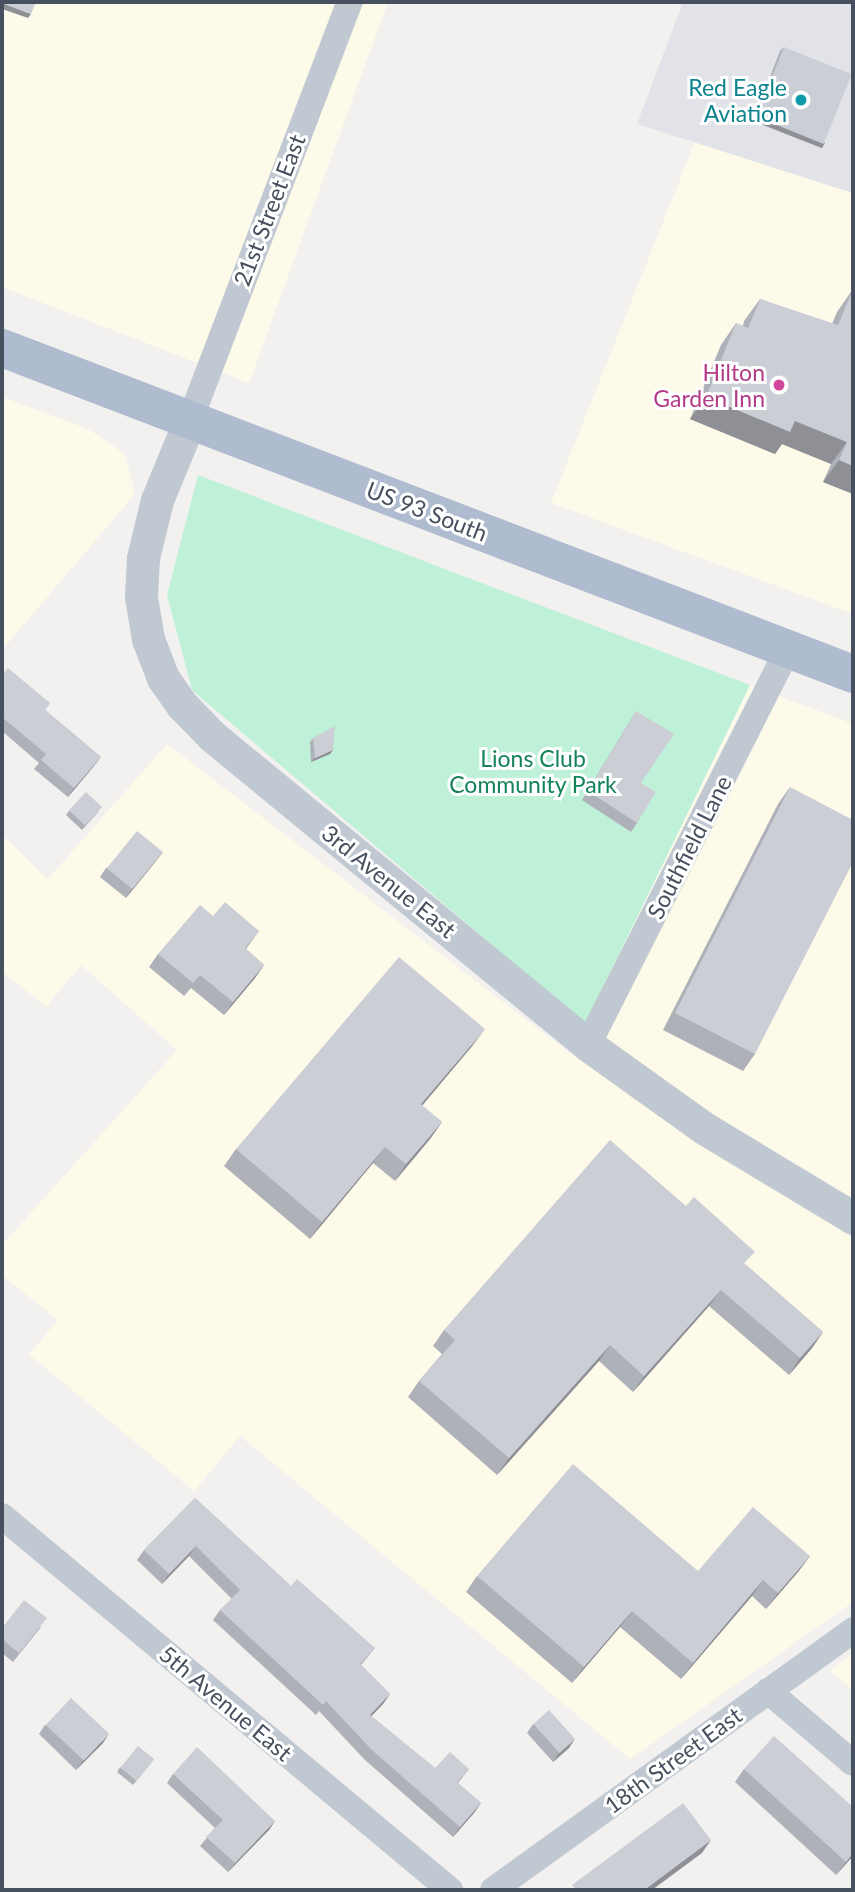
<!DOCTYPE html>
<style>
body{margin:0}
#map{position:relative;width:855px;height:1892px;overflow:hidden;background:#f3f0f0;font-family:Lato,sans-serif}
div>[style]{position:absolute}
.commercial>*{inset:0;background:#fdfaea}
.airport>*{inset:0;background:#e2e3e8}
.green>*{inset:0;background:#bef1d8}
.minor>*{height:26px;margin:-13px;padding:0 13px;transform-origin:13px;border-radius:13px;background:#c0c8d2}
.tertiary>*{height:33px;margin:-16.5px;padding:0 16.5px;transform-origin:16.5px;border-radius:16.5px;background:#c0c8d2}
.primary>*{height:38px;margin:-19px;padding:0 19px;transform-origin:19px;border-radius:19px;background:#afbbcf}
.wall>*{inset:0;background:#afb1b8}
.shaded-wall>*{inset:0;background:#8f9096}
.building>*{inset:0;background:#ccced6;transform-origin:0 0}
.dots>*{width:19px;height:19px;translate:-50% -50%;box-sizing:border-box;border:4px solid #fff;border-radius:50%}
span{translate:-50% -50%;white-space:nowrap;text-align:center;line-height:1.15;-webkit-text-stroke:6px #fff;paint-order:stroke}
.culture-label{font-size:23px;color:#0d838f}
.right{translate:-100% -50%;text-align:right}
.street-label{font-size:23px;color:#47505e}
.hotel-label{font-size:23px;color:#b23c85}
.park-label{font-size:23px;color:#15835a}
.frame{position:absolute;inset:0;border:4px solid #47505e;pointer-events:none}
</style>
<div id="map">
<div class="commercial">
<i style="clip-path:polygon(2px 2px,388px 2px,249px 383px,2px 287px)"></i>
<i style="clip-path:polygon(695px 142px,853px 193px,853px 614px,551px 503px)"></i>
<i style="clip-path:polygon(2px 397px,88px 429px,125px 454px,135px 494px,2px 650px)"></i>
<i style="clip-path:polygon(750px 685px,853px 724px,853px 1602px,630px 1759px,240px 1436px,194px 1491px,29px 1354px,58px 1320px,2px 1275px,2px 1245px,177px 1050px,81px 965px,46px 1007px,2px 971px,2px 835px,48px 879px,167px 744px,575px 1057px,585px 1024px)"></i>
<i style="clip-path:polygon(853px 1654px,853px 1690px,830px 1671px)"></i>
</div>
<div class="airport">
<i style="clip-path:polygon(683px 2px,853px 2px,853px 193px,637px 124px)"></i>
</div>
<div class="green">
<i style="clip-path:polygon(198px 475px,750px 685px,585px 1024px,192px 690px,167px 595px)"></i>
</div>
<div class="minor">
<i style="left:190px;top:420px;width:448px;rotate:-69.1deg"></i>
<i style="left:588px;top:1045px;width:444px;rotate:-63.2deg"></i>
<i style="left:2px;top:1516px;width:584px;rotate:39.86deg"></i>
<i style="left:768px;top:1691px;width:111px;rotate:40.3deg"></i>
<i style="left:493px;top:1890px;width:444px;rotate:-35.8deg"></i>
</div>
<div class="tertiary">
<i style="left:190px;top:420px;width:87px;rotate:112.4deg"></i>
<i style="left:157px;top:500px;width:60px;rotate:103.6deg"></i>
<i style="left:143px;top:558px;width:39px;rotate:93deg"></i>
<i style="left:141px;top:597px;width:43px;rotate:80.5deg"></i>
<i style="left:148px;top:639px;width:42px;rotate:69deg"></i>
<i style="left:163px;top:678px;width:33px;rotate:55deg"></i>
<i style="left:182px;top:705px;width:43px;rotate:45.9deg"></i>
<i style="left:212px;top:736px;width:487px;rotate:39.4deg"></i>
<i style="left:588px;top:1045px;width:143px;rotate:35.6deg"></i>
<i style="left:704px;top:1128px;width:174px;rotate:31.1deg"></i>
</div>
<div class="primary">
<i style="left:2px;top:348px;width:911px;rotate:20.96deg"></i>
</div>
<div class="wall">
<i style="clip-path:polygon(784px 47px,822px 148px,753px 121px,780px 51px)"></i>
<i style="clip-path:polygon(853px 289px,853px 494px,823px 482px,831px 464px,782px 444px,775px 454px,690px 419px,721px 345px,736px 323px,743px 326px,744px 321px,760px 299px,832px 324px,837px 312px)"></i>
<i style="clip-path:polygon(2px 675px,50px 703px,45px 710px,101px 757px,68px 797px,34px 769px,39px 763px,2px 731px)"></i>
<i style="clip-path:polygon(636px 711px,641px 783px,637px 823px,631px 832px,582px 800px)"></i>
<i style="clip-path:polygon(313px 738px,333px 750px,330px 754px,311px 762px,310px 742px)"></i>
<i style="clip-path:polygon(790px 787px,755px 1054px,743px 1071px,663px 1030px,778px 804px)"></i>
<i style="clip-path:polygon(69px 811px,99px 811px,82px 830px,66px 815px)"></i>
<i style="clip-path:polygon(163px 852px,126px 898px,100px 877px,106px 868px)"></i>
<i style="clip-path:polygon(213px 916px,259px 931px,246px 949px,264px 965px,255px 978px,224px 1015px,191px 988px,184px 996px,149px 967px,158px 954px)"></i>
<i style="clip-path:polygon(473px 1045px,422px 1106px,442px 1122px,430px 1139px,395px 1181px,373px 1163px,310px 1239px,224px 1166px,236px 1149px)"></i>
<i style="clip-path:polygon(746px 1265px,823px 1332px,812px 1348px,789px 1375px,709px 1306px,633px 1392px,599px 1361px,497px 1475px,408px 1397px,419px 1381px,442px 1354px,433px 1346px,444px 1330px)"></i>
<i style="clip-path:polygon(195px 1498px,291px 1586px,375px 1648px,361px 1665px,390px 1694px,383px 1704px,371px 1716px,435px 1768px,469px 1769px,458px 1783px,481px 1803px,474px 1813px,453px 1837px,365px 1760px,319px 1711px,316px 1715px,213px 1620px,220px 1610px,232px 1599px,189px 1556px,162px 1584px,137px 1560px,144px 1550px)"></i>
<i style="clip-path:polygon(810px 1556px,798px 1572px,766px 1609px,752px 1596px,681px 1679px,620px 1627px,572px 1683px,466px 1592px,477px 1576px,698px 1571px)"></i>
<i style="clip-path:polygon(41px 1627px,13px 1662px,2px 1653px,2px 1628px)"></i>
<i style="clip-path:polygon(533px 1724px,569px 1748px,553px 1762px,527px 1733px)"></i>
<i style="clip-path:polygon(45px 1725px,103px 1743px,76px 1770px,39px 1734px)"></i>
<i style="clip-path:polygon(151px 1763px,133px 1785px,117px 1772px,120px 1767px)"></i>
<i style="clip-path:polygon(744px 1769px,853px 1856px,836px 1875px,735px 1782px)"></i>
<i style="clip-path:polygon(173px 1774px,275px 1821px,269px 1830px,228px 1872px,200px 1846px,215px 1828px,167px 1783px)"></i>
</div>
<div class="shaded-wall">
<i style="clip-path:polygon(2px 3px,31px 14px,28px 18px,2px 9px)"></i>
<i style="clip-path:polygon(756px 117px,825px 143px,822px 148px,753px 121px)"></i>
<i style="clip-path:polygon(706px 397px,795px 421px,847px 442px,831px 464px,782px 444px,775px 454px,690px 419px)"></i>
<i style="clip-path:polygon(839px 460px,853px 466px,853px 494px,823px 482px)"></i>
<i style="clip-path:polygon(333px 750px,330px 754px,311px 762px,315px 758px)"></i>
<i style="clip-path:polygon(101px 757px,94px 766px,68px 797px,74px 788px)"></i>
<i style="clip-path:polygon(163px 852px,156px 861px,126px 898px,132px 889px)"></i>
<i style="clip-path:polygon(264px 965px,255px 978px,224px 1015px,233px 1002px)"></i>
<i style="clip-path:polygon(485px 1029px,473px 1045px,409px 1121px,421px 1104px)"></i>
<i style="clip-path:polygon(442px 1122px,430px 1139px,395px 1181px,406px 1164px)"></i>
<i style="clip-path:polygon(385px 1147px,373px 1163px,310px 1239px,322px 1222px)"></i>
<i style="clip-path:polygon(721px 1290px,709px 1306px,633px 1392px,644px 1376px)"></i>
<i style="clip-path:polygon(823px 1332px,812px 1348px,789px 1375px,800px 1358px)"></i>
<i style="clip-path:polygon(610px 1345px,599px 1361px,497px 1475px,509px 1458px)"></i>
<i style="clip-path:polygon(196px 1546px,189px 1556px,162px 1584px,169px 1574px)"></i>
<i style="clip-path:polygon(810px 1556px,798px 1572px,766px 1609px,778px 1593px)"></i>
<i style="clip-path:polygon(763px 1580px,752px 1596px,681px 1679px,693px 1663px)"></i>
<i style="clip-path:polygon(632px 1611px,620px 1627px,572px 1683px,584px 1667px)"></i>
<i style="clip-path:polygon(390px 1694px,383px 1704px,363px 1725px,370px 1715px)"></i>
<i style="clip-path:polygon(109px 1734px,103px 1743px,76px 1770px,83px 1761px)"></i>
<i style="clip-path:polygon(575px 1739px,569px 1748px,553px 1762px,559px 1753px)"></i>
<i style="clip-path:polygon(481px 1803px,474px 1813px,453px 1837px,460px 1827px)"></i>
<i style="clip-path:polygon(275px 1821px,269px 1830px,228px 1872px,235px 1863px)"></i>
<i style="clip-path:polygon(711px 1840px,702px 1853px,652px 1890px,644px 1890px)"></i>
<i style="clip-path:polygon(853px 1853px,853px 1856px,836px 1875px,846px 1862px)"></i>
</div>
<div class="building">
<i style="clip-path:polygon(2px 2px,36px 2px,31px 14px,2px 3px)"></i>
<i style="left:784px;top:47px;width:73px;height:75px;rotate:22deg"></i>
<i style="clip-path:polygon(853px 289px,853px 466px,839px 460px,847px 442px,795px 421px,790px 432px,706px 397px,736px 323px,748px 328px,760px 299px,838px 325px)"></i>
<i style="clip-path:polygon(8px 668px,50px 703px,45px 710px,101px 757px,74px 788px,41px 760px,46px 754px,2px 717px,2px 675px)"></i>
<i style="clip-path:polygon(636px 711px,674px 734px,641px 783px,656px 792px,637px 823px,588px 791px)"></i>
<i style="clip-path:polygon(335px 726px,333px 750px,315px 758px,313px 738px)"></i>
<i style="clip-path:polygon(790px 787px,853px 820px,853px 862px,755px 1054px,675px 1013px)"></i>
<i style="left:86px;top:792px;width:22px;height:25px;rotate:43deg"></i>
<i style="left:137px;top:831px;width:33px;height:48px;rotate:39deg"></i>
<i style="clip-path:polygon(225px 902px,259px 931px,245px 948px,264px 965px,233px 1002px,200px 975px,193px 983px,158px 954px,200px 905px,213px 916px)"></i>
<i style="clip-path:polygon(399px 957px,485px 1029px,421px 1104px,442px 1122px,406px 1164px,385px 1147px,322px 1222px,236px 1149px)"></i>
<i style="clip-path:polygon(610px 1140px,686px 1206px,694px 1197px,755px 1252px,744px 1263px,823px 1332px,800px 1358px,721px 1290px,644px 1376px,610px 1345px,509px 1458px,419px 1381px,455px 1340px,444px 1330px)"></i>
<i style="clip-path:polygon(573px 1464px,698px 1571px,753px 1507px,810px 1556px,778px 1593px,763px 1580px,693px 1663px,632px 1611px,584px 1667px,477px 1576px)"></i>
<i style="clip-path:polygon(195px 1498px,291px 1586px,297px 1579px,375px 1648px,360px 1664px,390px 1694px,370px 1715px,435px 1768px,450px 1752px,469px 1769px,457px 1782px,481px 1803px,460px 1827px,372px 1750px,326px 1701px,323px 1705px,220px 1610px,240px 1590px,196px 1546px,169px 1574px,144px 1550px)"></i>
<i style="clip-path:polygon(24px 1600px,47px 1618px,19px 1653px,2px 1639px,2px 1628px)"></i>
<i style="left:71px;top:1698px;width:52px;height:37px;rotate:43deg"></i>
<i style="left:549px;top:1710px;width:39px;height:21px;rotate:48deg"></i>
<i style="clip-path:polygon(774px 1736px,853px 1807px,853px 1853px,846px 1862px,744px 1769px)"></i>
<i style="left:138px;top:1746px;width:21px;height:28px;rotate:39deg"></i>
<i style="clip-path:polygon(197px 1747px,275px 1821px,235px 1863px,206px 1837px,223px 1820px,173px 1774px)"></i>
<i style="clip-path:polygon(683px 1803px,711px 1840px,644px 1890px,576px 1890px,572px 1885px)"></i>
</div>
<div class="dots">
<i style="left:801px;top:100px;background:#0f9aa8"></i>
<i style="left:779px;top:385px;background:#d1479c"></i>
</div>
<div class="culture-label">
<span class="right" style="left:787px;top:100px">Red Eagle<br>Aviation</span>
</div>
<div class="street-label">
<span style="left:269px;top:210px;rotate:-69deg">21st Street East</span>
<span style="left:427px;top:511px;rotate:21deg">US 93 South</span>
<span style="left:689px;top:847px;rotate:-63deg">Southfield Lane</span>
<span style="left:389px;top:881px;rotate:39deg">3rd Avenue East</span>
<span style="left:226px;top:1703px;rotate:40deg">5th Avenue East</span>
<span style="left:673px;top:1760px;rotate:-36deg">18th Street East</span>
</div>
<div class="hotel-label">
<span class="right" style="left:765px;top:385px">Hilton<br>Garden Inn</span>
</div>
<div class="park-label">
<span style="left:533px;top:771px">Lions Club<br>Community Park</span>
</div>
<div class="frame"></div>
</div>
